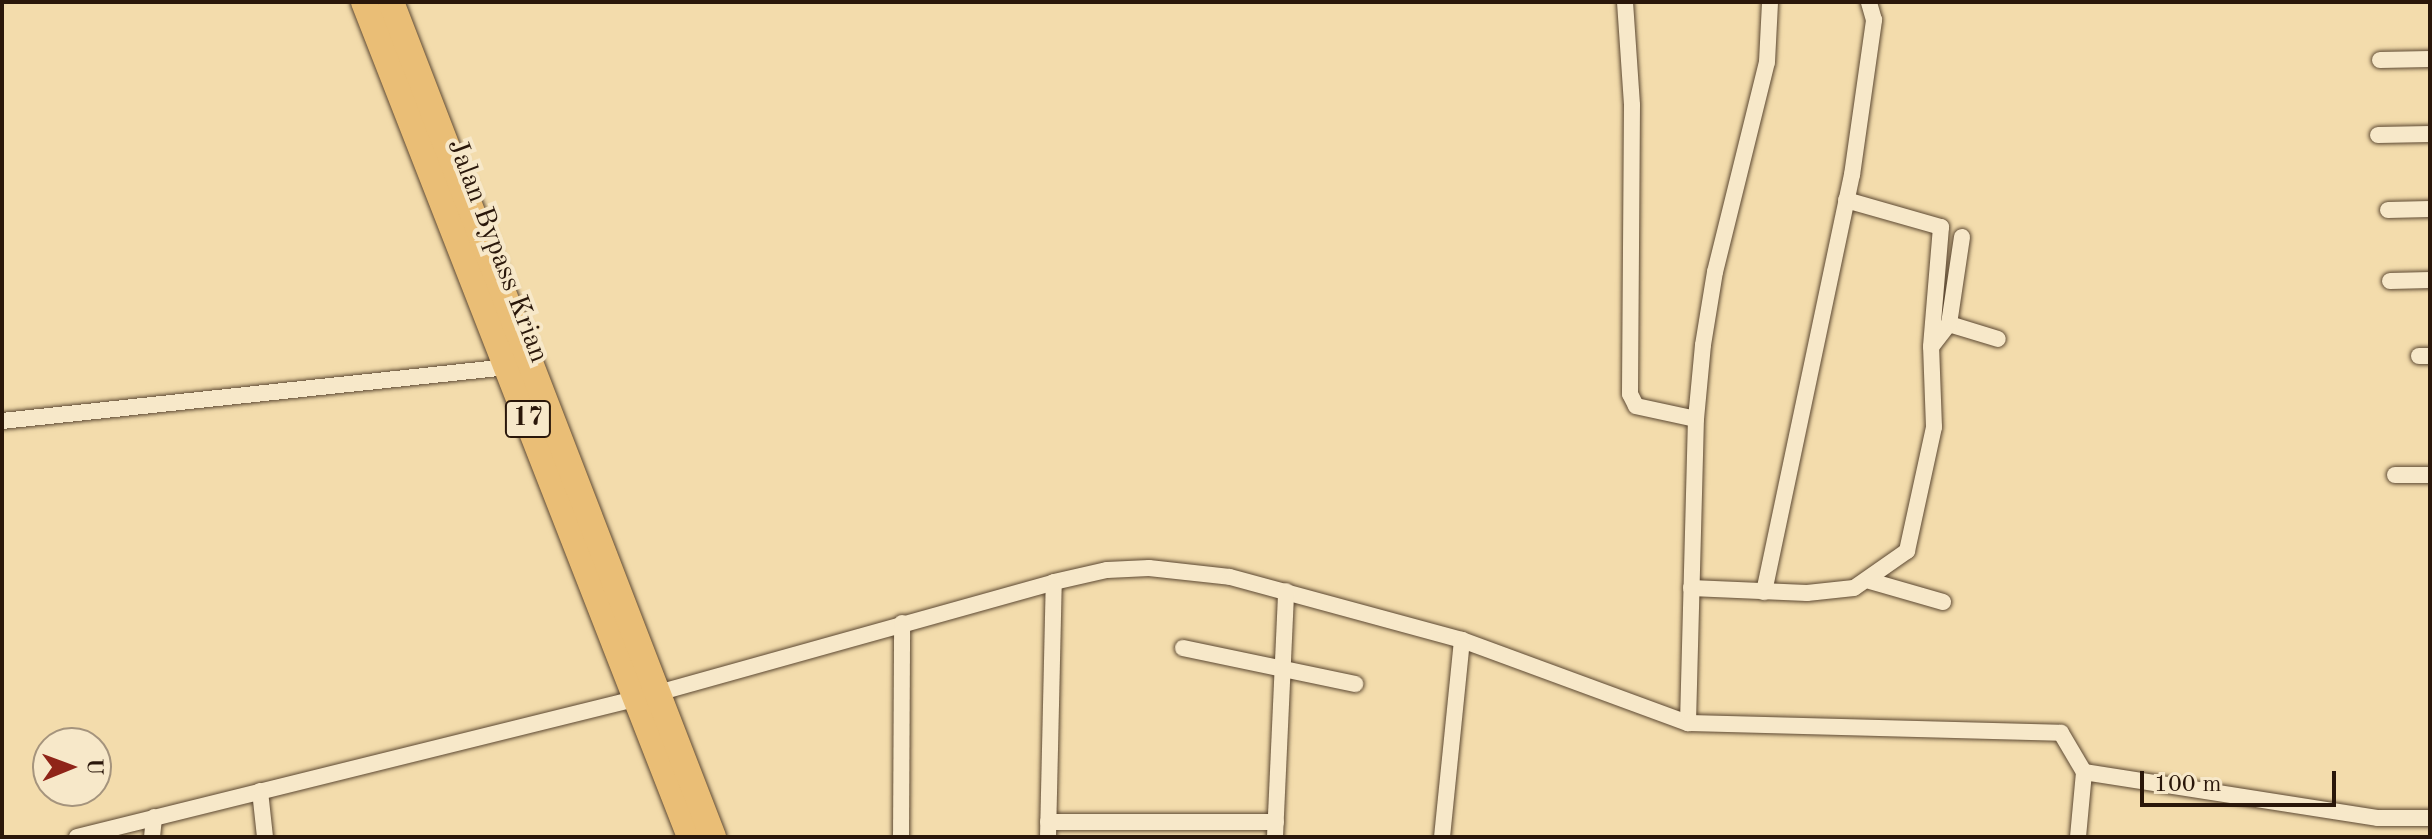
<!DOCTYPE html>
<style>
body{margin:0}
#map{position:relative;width:2432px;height:839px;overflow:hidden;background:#f3dcac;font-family:"Old Standard TT",serif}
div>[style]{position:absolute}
.roads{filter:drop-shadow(0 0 2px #5c4832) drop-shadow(0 0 2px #5c4832)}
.minor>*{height:16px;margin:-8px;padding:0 8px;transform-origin:8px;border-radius:8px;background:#f7e8c9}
.trunk>*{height:26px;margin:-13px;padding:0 13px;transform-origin:13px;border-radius:13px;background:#eabe76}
span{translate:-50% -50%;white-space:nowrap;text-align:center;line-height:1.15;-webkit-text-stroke:8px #f7e8c9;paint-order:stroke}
.shield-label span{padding:2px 6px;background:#f7e8c9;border:2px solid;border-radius:6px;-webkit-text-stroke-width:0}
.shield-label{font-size:26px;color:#2a170a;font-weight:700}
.street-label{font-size:28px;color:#2a170a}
.frame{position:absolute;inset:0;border:4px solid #2a170a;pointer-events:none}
.north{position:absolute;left:32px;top:727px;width:80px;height:80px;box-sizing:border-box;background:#f7e8c9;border:2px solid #a5947d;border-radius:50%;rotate:89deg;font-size:22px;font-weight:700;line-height:32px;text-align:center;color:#2a170a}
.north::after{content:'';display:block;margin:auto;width:28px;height:36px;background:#8f2418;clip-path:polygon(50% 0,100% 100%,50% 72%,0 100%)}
.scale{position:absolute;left:2140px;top:771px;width:196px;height:36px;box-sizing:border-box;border:4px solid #2a170a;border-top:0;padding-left:10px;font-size:24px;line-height:28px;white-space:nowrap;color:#2a170a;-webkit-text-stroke:6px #f7e8c9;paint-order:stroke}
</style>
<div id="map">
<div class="roads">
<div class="minor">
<i style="left:1625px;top:2px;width:103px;rotate:86.1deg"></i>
<i style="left:1632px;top:105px;width:289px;rotate:90.4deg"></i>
<i style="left:1630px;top:394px;width:13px;rotate:63deg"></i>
<i style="left:1636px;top:406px;width:61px;rotate:12.2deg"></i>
<i style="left:2380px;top:60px;width:50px;rotate:-1.1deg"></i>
<i style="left:2378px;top:135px;width:52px;rotate:-1.1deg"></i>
<i style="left:1846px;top:200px;width:99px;rotate:15.9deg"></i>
<i style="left:1941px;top:227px;width:118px;rotate:94.8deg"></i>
<i style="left:2388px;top:210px;width:42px;rotate:-1.4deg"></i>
<i style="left:2390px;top:281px;width:40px;rotate:-1.4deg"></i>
<i style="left:1949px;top:324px;width:51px;rotate:17deg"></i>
<i style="left:2419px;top:356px;width:11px"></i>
<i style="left:2px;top:421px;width:509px;rotate:-6.09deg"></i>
<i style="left:2395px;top:475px;width:35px"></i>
<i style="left:1870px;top:581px;width:76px;rotate:16deg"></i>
<i style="left:1691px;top:588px;width:116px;rotate:2.5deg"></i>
<i style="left:1807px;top:593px;width:47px;rotate:-6.1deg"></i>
<i style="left:1854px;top:588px;width:65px;rotate:-34.9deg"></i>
<i style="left:1907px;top:551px;width:127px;rotate:-77.7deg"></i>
<i style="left:1934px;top:427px;width:80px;rotate:-92.1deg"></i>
<i style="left:1931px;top:347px;width:29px;rotate:-52deg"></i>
<i style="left:1949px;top:324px;width:88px;rotate:-81.5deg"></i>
<i style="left:1764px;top:592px;width:426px;rotate:-78.1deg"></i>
<i style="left:1852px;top:175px;width:157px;rotate:-81.9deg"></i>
<i style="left:1874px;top:20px;width:19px;rotate:-106deg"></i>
<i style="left:1183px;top:648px;width:176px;rotate:11.8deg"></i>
<i style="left:1688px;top:723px;width:304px;rotate:-88.5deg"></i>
<i style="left:1696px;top:419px;width:74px;rotate:-84.6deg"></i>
<i style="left:1703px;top:345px;width:74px;rotate:-80.7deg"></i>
<i style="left:1715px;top:272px;width:216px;rotate:-76.1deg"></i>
<i style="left:1767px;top:62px;width:60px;rotate:-87.1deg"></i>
<i style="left:260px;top:791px;width:46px;rotate:83.8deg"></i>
<i style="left:1048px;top:822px;width:228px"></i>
<i style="left:77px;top:837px;width:587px;rotate:-13.89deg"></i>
<i style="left:647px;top:696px;width:423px;rotate:-15.6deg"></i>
<i style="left:1054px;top:582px;width:54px;rotate:-12.8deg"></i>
<i style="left:1107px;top:570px;width:42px;rotate:-2.7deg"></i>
<i style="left:1149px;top:568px;width:81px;rotate:6.3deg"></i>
<i style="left:1230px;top:577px;width:240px;rotate:15.2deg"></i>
<i style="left:1462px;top:640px;width:241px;rotate:20.2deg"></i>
<i style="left:1688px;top:723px;width:373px;rotate:1.5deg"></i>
<i style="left:2061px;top:733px;width:45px;rotate:59.5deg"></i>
<i style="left:2084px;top:772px;width:298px;rotate:8.9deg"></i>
<i style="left:2378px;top:818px;width:52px"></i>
<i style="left:152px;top:837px;width:20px;rotate:-84deg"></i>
<i style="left:901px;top:837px;width:214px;rotate:-89.7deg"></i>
<i style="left:1048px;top:837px;width:255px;rotate:-88.7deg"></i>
<i style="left:1275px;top:837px;width:246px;rotate:-87.4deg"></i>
<i style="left:1442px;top:837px;width:198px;rotate:-84.2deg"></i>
<i style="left:2078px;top:837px;width:65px;rotate:-84.7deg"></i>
</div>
<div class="trunk">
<i style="left:364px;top:2px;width:896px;rotate:68.67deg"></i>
<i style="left:391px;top:2px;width:895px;rotate:68.91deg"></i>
</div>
</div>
<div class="shield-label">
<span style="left:528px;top:419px">17</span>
</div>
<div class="street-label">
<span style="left:497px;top:251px;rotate:69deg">Jalan Bypass Krian</span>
</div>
<div class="frame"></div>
<div class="north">U</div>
<div class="scale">100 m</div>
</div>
